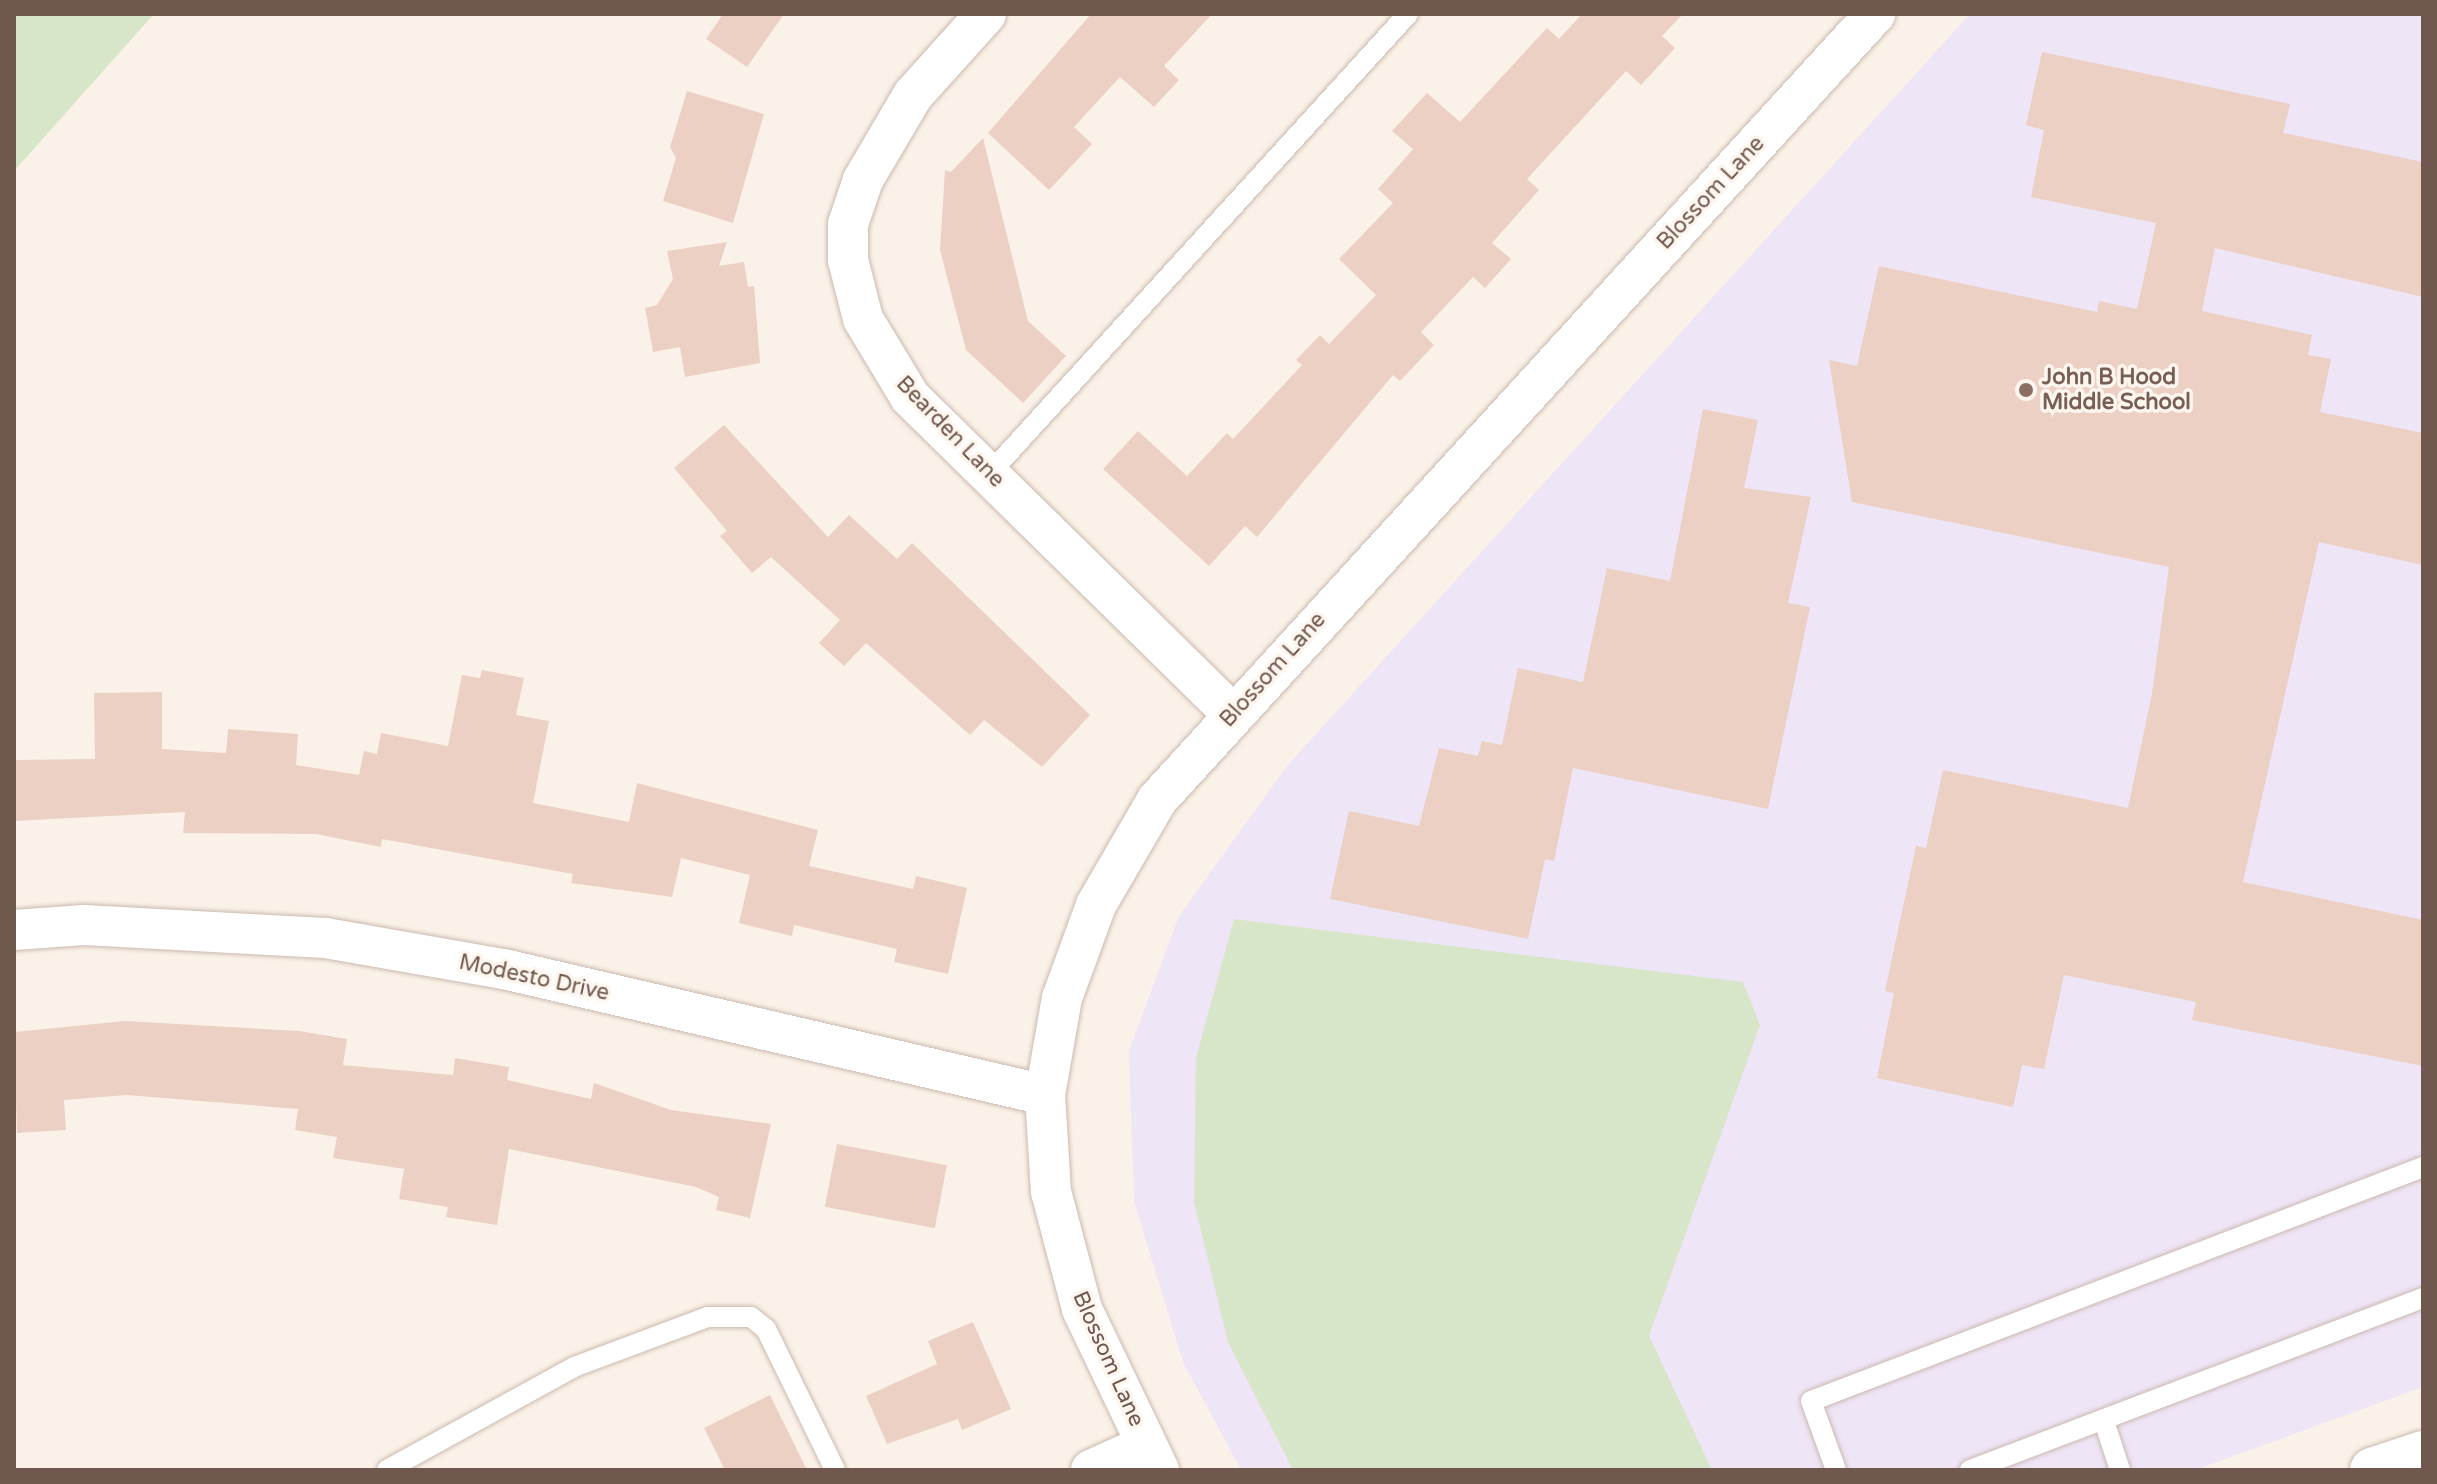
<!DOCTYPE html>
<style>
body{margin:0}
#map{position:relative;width:2437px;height:1484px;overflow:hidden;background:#faf2e8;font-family:"Varela Round",sans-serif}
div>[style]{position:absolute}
.education>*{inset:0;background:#eee5f6}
.green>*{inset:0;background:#d7e6c8}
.building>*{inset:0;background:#ecd0c3;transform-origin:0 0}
.roads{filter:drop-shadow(0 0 2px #cbb9b0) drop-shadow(0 0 2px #cbb9b0)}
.service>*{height:20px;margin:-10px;padding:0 10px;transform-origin:10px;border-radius:10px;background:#fff}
.minor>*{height:40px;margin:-20px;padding:0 20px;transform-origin:20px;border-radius:20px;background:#fff}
.tertiary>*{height:44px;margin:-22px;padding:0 22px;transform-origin:22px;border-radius:22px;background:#fff}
.dots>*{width:22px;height:22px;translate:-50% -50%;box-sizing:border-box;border:4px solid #fdf6ee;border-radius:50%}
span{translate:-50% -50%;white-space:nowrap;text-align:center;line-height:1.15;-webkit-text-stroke:7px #fdf6ee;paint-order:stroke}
.street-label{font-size:22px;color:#71584f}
.education-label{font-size:22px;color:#785e54;font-weight:700}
.left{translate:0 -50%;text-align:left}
.frame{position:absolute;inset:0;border:16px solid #71584f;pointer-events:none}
</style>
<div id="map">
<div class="education">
<i style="clip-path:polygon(1970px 14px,2423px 14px,2423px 1387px,2195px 1470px,1241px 1470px,1183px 1362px,1134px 1201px,1129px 1051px,1179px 916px,1287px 766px)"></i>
</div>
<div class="green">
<i style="clip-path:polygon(14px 14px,154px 14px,14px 171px)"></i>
<i style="clip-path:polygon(1234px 919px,1743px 982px,1760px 1025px,1649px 1336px,1712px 1470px,1293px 1470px,1228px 1342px,1194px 1202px,1196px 1058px)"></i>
</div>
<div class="building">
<i style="clip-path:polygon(723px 14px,784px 14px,747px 67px,706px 39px)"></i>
<i style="clip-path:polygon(1091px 14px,1212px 14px,1164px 66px,1179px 80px,1154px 107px,1120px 77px,1074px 127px,1092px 144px,1049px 190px,988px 133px)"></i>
<i style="clip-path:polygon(1582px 14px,1683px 14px,1662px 36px,1675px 48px,1641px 85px,1626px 71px,1527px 179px,1539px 190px,1492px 243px,1511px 259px,1485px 288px,1473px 277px,1421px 332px,1434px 345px,1400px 381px,1393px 375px,1257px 537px,1245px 526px,1209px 566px,1103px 469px,1138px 431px,1187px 476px,1227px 433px,1233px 439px,1302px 365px,1296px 360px,1320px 335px,1329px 344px,1376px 295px,1339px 259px,1393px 203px,1378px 189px,1413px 149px,1392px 131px,1427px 93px,1460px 122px,1547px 28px,1559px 39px)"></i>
<i style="clip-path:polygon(2042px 52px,2290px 104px,2283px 133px,2423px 162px,2423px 297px,2215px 248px,2202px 311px,2312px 335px,2308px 355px,2331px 359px,2320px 412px,2423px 433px,2423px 565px,2319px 542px,2243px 882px,2423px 920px,2423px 1066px,2192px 1020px,2196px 1002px,2064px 975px,2044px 1069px,2022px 1065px,2013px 1107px,1877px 1078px,1894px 993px,1885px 991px,1916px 846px,1926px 848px,1943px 770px,2128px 808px,2152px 694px,2169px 567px,1852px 502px,1829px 360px,1857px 366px,1879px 266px,2097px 312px,2099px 301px,2137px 309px,2156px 223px,2031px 197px,2044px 130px,2026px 125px)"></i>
<i style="clip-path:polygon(687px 91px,764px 114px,733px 223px,663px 201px,676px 158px,670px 147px)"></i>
<i style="clip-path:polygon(983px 138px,1028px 321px,1066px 356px,1023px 403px,966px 350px,940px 250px,945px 170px,951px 172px)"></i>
<i style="clip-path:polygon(727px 242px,719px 266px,744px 262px,748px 287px,754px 286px,760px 363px,685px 377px,680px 347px,653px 352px,645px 308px,657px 305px,673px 279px,667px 251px)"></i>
<i style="clip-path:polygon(1703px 409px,1758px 420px,1744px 488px,1811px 497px,1788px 603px,1810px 607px,1768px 809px,1573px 768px,1554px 861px,1545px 859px,1528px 939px,1330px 899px,1349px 811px,1419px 826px,1439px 748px,1478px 756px,1482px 741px,1502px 745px,1518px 668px,1583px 682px,1607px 568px,1670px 581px)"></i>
<i style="clip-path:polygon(724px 425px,828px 537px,849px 515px,897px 559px,912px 543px,1090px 715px,1042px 767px,984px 720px,970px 735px,866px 643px,844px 666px,819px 643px,840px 620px,771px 557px,752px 573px,720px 536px,727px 531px,674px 468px)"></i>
<i style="clip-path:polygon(482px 670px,524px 678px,516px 715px,549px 721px,533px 803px,629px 822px,637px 783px,818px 830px,809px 866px,913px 889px,916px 876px,967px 888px,948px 974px,894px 962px,897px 949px,794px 925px,792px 936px,739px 923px,750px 875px,681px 858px,672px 897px,571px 883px,573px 874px,382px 839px,381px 847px,316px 834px,183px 833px,185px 812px,14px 821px,14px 760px,95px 759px,94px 693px,162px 692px,162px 749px,226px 753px,228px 729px,298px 734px,296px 765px,359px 775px,364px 751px,377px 754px,381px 733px,448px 746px,462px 675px,480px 678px)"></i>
<i style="clip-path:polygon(125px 1021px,299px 1031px,347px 1039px,343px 1065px,453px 1075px,455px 1058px,509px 1067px,507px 1080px,591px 1099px,594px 1083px,671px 1110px,771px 1124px,750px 1218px,716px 1210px,719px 1197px,696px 1187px,509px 1149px,497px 1225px,446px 1217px,448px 1207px,399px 1199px,404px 1169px,333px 1158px,337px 1137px,295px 1130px,298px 1109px,127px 1095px,64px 1100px,66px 1130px,17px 1133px,14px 1032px)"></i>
<i style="left:837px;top:1144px;width:112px;height:64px;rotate:11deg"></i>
<i style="clip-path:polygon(973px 1322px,1011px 1409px,962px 1430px,958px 1419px,887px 1444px,866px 1396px,937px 1364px,928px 1341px)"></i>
<i style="clip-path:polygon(770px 1395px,807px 1470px,725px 1470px,704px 1428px)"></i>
</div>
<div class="roads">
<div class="service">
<i style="left:990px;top:473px;width:621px;rotate:-47.68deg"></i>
<i style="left:2104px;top:1421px;width:52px;rotate:71.9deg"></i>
<i style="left:387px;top:1470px;width:213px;rotate:-28.8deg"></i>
<i style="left:574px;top:1367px;width:143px;rotate:-20.5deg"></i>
<i style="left:708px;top:1317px;width:43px"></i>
<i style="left:751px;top:1317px;width:19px;rotate:39deg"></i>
<i style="left:766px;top:1329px;width:157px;rotate:63.9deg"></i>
<i style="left:1836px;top:1470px;width:73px;rotate:-109.9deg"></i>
<i style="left:1811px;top:1401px;width:655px;rotate:-20.92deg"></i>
<i style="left:1970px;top:1470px;width:485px;rotate:-20.8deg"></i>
</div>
<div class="minor">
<i style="left:986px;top:14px;width:109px;rotate:132deg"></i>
<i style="left:913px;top:95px;width:99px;rotate:120.5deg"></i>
<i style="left:863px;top:180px;width:46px;rotate:108.8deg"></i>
<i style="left:848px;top:224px;width:36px;rotate:90deg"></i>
<i style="left:848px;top:260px;width:61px;rotate:75.7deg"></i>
<i style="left:863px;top:319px;width:91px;rotate:58.9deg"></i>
<i style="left:910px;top:397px;width:453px;rotate:44.5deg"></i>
<i style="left:14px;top:930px;width:70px;rotate:-4.1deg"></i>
<i style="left:84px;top:925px;width:241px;rotate:3.1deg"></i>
<i style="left:325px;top:938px;width:186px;rotate:9.9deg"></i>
<i style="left:508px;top:970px;width:551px;rotate:13.1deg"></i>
<i style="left:1091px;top:1470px;width:60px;rotate:-24.4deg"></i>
<i style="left:1159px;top:1470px;width:178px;rotate:-115.6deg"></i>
<i style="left:1082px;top:1309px;width:121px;rotate:-104.8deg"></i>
<i style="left:1051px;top:1192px;width:97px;rotate:-93.5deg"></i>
<i style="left:1045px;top:1095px;width:98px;rotate:-80.1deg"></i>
<i style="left:1062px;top:998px;width:99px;rotate:-69.9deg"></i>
<i style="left:1096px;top:905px;width:121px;rotate:-59.8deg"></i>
<i style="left:1157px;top:800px;width:1065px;rotate:-47.59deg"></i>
</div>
<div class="tertiary">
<i style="left:2372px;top:1470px;width:54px;rotate:-18.4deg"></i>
</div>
</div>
<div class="dots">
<i style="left:2026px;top:390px;background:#8d6e63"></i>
</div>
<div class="street-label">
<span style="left:1711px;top:193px;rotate:-47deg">Blossom Lane</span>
<span style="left:950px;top:432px;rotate:46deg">Bearden Lane</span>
<span style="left:1273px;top:670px;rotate:-48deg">Blossom Lane</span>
<span style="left:534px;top:978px;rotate:12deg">Modesto Drive</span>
<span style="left:1108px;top:1359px;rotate:66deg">Blossom Lane</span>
</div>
<div class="education-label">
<span class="left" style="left:2042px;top:390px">John B Hood<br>Middle School</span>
</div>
<div class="frame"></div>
</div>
